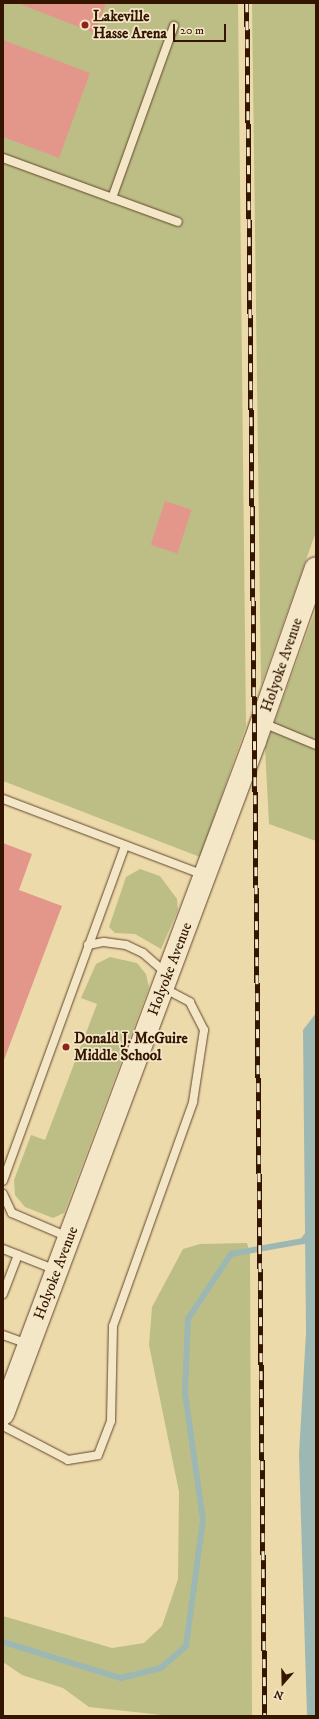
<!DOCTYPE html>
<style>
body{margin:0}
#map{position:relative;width:319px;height:1719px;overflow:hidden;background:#eddaab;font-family:"IM FELL DW Pica",serif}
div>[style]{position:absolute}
.green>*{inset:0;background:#bdbe86}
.water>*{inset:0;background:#9db8b3}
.stream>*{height:5.5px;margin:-2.75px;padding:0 2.75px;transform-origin:2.75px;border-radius:2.75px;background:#9db8b3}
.building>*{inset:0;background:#e3978a;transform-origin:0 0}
.roads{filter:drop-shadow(0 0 1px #62462b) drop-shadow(0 0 1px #62462b)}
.lane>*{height:8px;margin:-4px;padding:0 4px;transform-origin:4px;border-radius:4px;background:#f3e7c8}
.secondary>*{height:22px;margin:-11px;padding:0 11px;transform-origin:11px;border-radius:11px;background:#f3e7c8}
.rail>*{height:4.5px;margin-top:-2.25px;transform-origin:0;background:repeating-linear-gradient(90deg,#f3e7c8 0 9px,#331500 0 18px);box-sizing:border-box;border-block:1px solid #331500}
.dots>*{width:11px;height:11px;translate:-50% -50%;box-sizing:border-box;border:2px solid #f3e7c8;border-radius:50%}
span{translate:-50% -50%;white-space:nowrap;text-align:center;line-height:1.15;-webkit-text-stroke:3.5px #f3e7c8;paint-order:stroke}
.poi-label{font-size:15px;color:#331500;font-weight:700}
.left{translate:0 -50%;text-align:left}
.street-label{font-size:15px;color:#331500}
.frame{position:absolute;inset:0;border:4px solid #331500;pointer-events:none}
.north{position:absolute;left:263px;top:1663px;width:40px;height:40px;-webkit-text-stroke:3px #f3e7c8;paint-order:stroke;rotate:200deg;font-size:11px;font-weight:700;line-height:16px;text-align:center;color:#331500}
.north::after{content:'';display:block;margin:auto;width:14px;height:18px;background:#331500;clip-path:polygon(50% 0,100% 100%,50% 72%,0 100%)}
.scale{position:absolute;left:173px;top:24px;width:53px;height:18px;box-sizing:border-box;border:2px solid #331500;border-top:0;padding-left:5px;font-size:12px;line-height:14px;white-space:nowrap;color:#331500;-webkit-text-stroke:3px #f3e7c8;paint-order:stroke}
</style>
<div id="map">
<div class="green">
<i style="clip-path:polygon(3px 3px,238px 3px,246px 726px,200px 857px,3px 781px)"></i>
<i style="clip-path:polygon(252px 3px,316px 3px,316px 532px,261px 685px)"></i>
<i style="clip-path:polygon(316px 609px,316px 841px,269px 824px,265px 748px)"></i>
<i style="clip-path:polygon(140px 869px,160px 876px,177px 899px,178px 910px,161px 949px,135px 934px,115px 933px,109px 927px,126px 877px)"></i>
<i style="clip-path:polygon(110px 957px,137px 963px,146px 974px,149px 987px,64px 1213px,53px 1218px,25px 1207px,15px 1195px,14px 1180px,31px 1135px,45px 1140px,97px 1004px,81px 998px,96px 964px)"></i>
<i style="clip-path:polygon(247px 1243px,250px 1254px,252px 1716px,171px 1716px,89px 1707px,63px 1688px,22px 1675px,3px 1662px,3px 1616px,112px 1648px,144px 1643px,162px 1626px,178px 1579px,179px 1492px,149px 1345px,152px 1307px,183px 1249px,200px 1244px)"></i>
</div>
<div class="water">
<i style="clip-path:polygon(316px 1013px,316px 1716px,307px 1716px,299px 1454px,306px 1332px,303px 1030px)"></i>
</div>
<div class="stream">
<i style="left:3px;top:1642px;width:123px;rotate:17deg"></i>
<i style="left:121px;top:1678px;width:41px;rotate:-14deg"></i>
<i style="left:161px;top:1668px;width:33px;rotate:-41deg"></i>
<i style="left:186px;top:1646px;width:127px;rotate:-82.3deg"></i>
<i style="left:203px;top:1520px;width:128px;rotate:-98.1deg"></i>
<i style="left:185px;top:1393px;width:74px;rotate:-87.7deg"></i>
<i style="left:188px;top:1319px;width:78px;rotate:-56.5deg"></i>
<i style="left:231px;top:1254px;width:73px;rotate:-10.2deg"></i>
<i style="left:303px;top:1241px;width:21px;rotate:-53deg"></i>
</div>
<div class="building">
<i style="clip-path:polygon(17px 3px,106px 3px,95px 33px)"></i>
<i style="clip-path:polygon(3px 40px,90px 73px,59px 158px,3px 137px)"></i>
<i style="left:165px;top:501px;width:28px;height:46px;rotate:18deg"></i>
<i style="clip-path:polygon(3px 843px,32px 854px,19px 890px,62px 906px,4px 1060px)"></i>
</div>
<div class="roads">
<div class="lane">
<i style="left:3px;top:158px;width:186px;rotate:20.1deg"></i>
<i style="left:112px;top:198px;width:183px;rotate:-70.2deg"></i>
<i style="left:263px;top:723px;width:57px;rotate:22.5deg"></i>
<i style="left:3px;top:799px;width:215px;rotate:20.7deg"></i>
<i style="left:88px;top:945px;width:16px;rotate:-11deg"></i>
<i style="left:104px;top:942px;width:22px;rotate:8deg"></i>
<i style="left:126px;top:945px;width:19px;rotate:25deg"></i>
<i style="left:143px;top:953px;width:30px;rotate:41deg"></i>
<i style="left:3px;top:1181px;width:357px;rotate:-70deg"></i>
<i style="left:3px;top:1194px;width:21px;rotate:65deg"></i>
<i style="left:12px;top:1213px;width:61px;rotate:23.2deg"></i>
<i style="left:3px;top:1249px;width:57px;rotate:21.6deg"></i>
<i style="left:3px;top:1294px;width:42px;rotate:-69deg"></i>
<i style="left:3px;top:1335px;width:27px;rotate:20deg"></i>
<i style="left:3px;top:1426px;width:73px;rotate:27.6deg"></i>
<i style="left:68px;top:1460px;width:30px;rotate:-9deg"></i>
<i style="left:98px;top:1455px;width:36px;rotate:-69deg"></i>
<i style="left:111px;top:1421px;width:95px;rotate:-88.8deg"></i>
<i style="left:113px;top:1326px;width:238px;rotate:-70.3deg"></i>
<i style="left:193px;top:1102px;width:73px;rotate:-81.3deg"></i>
<i style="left:204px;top:1030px;width:31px;rotate:-117deg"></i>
<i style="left:190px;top:1002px;width:30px;rotate:-152deg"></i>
</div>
<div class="secondary">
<i style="left:3px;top:1414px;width:719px;rotate:-69.47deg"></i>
<i style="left:255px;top:741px;width:183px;rotate:-70.6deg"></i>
</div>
</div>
<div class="rail">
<i style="left:247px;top:3px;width:1713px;rotate:89.4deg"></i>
</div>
<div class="dots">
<i style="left:85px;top:25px;background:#8f2418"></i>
<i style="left:66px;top:1047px;background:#8f2418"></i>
</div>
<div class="poi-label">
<span class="left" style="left:93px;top:25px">Lakeville<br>Hasse Arena</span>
<span class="left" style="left:74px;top:1047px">Donald J. McGuire<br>Middle School</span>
</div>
<div class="street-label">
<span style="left:282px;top:665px;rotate:-71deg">Holyoke Avenue</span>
<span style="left:170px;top:969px;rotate:-69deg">Holyoke Avenue</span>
<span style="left:56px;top:1273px;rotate:-69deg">Holyoke Avenue</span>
</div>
<div class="frame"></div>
<div class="north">N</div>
<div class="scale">20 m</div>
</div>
